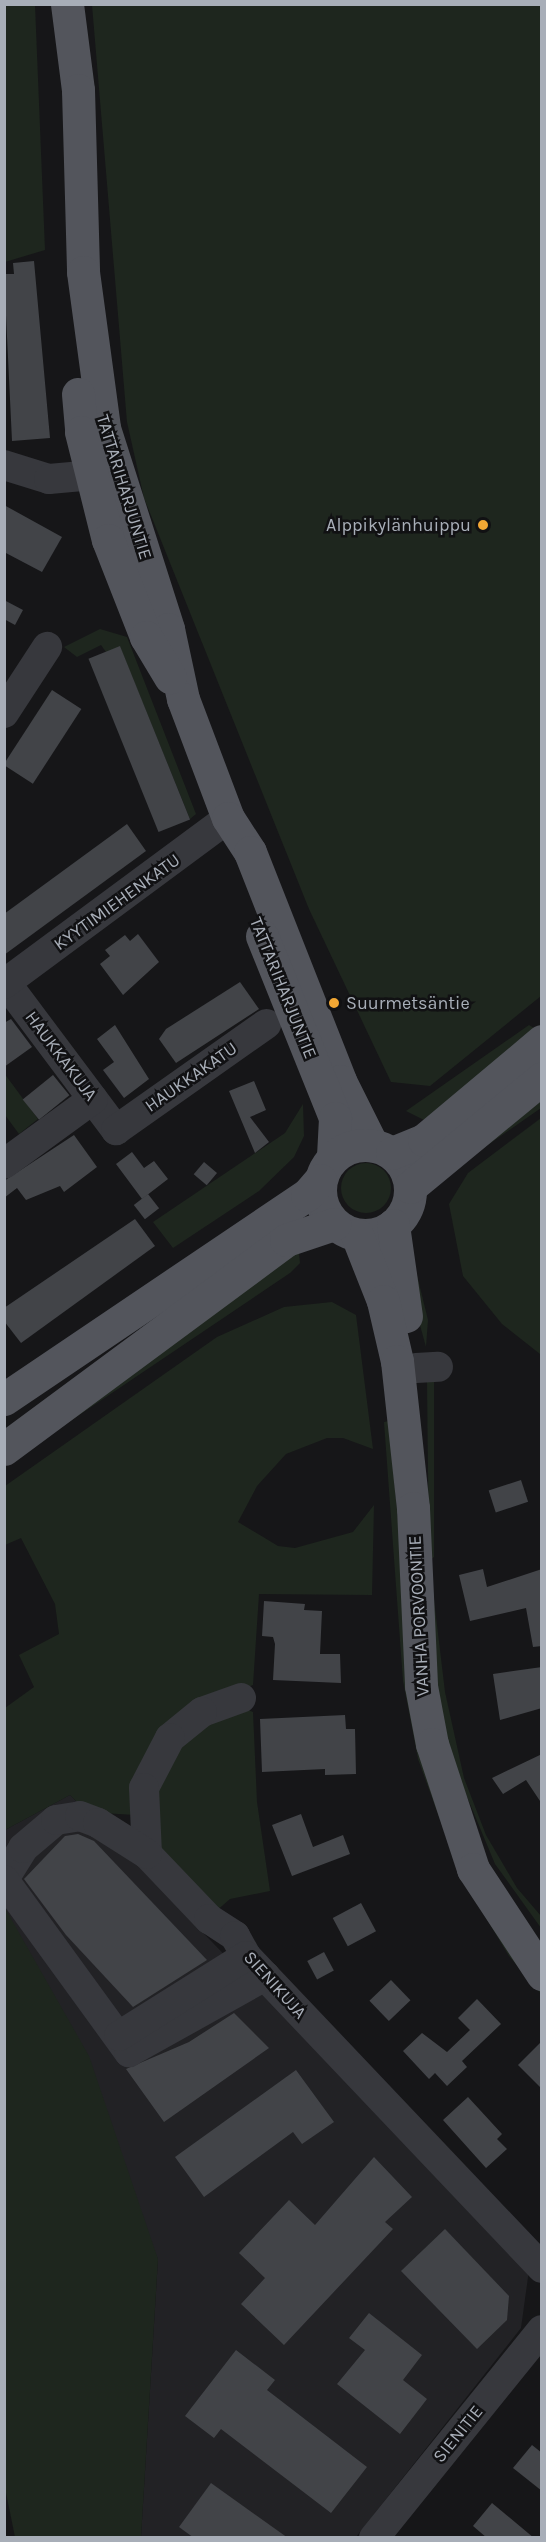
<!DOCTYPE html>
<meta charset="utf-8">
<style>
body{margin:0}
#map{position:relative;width:546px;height:2542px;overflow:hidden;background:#161618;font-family:Karla,sans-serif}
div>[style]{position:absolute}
.built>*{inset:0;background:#222225}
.green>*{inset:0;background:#1e261e}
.round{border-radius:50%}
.building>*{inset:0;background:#424448;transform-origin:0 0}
.minor>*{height:30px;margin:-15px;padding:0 15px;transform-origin:15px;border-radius:15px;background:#37383d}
.major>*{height:33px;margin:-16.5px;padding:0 16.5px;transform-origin:16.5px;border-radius:16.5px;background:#53555c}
.major>.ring{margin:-16.5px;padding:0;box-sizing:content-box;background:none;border:33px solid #53555c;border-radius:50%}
.dots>*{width:16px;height:16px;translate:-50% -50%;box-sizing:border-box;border:3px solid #111113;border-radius:50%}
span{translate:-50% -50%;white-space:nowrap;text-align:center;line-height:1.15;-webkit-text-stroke:5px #111113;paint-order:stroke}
.street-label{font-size:18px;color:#a8aeb8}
.poi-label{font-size:18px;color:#a8aeb8}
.right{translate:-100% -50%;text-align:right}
.left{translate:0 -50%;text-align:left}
.frame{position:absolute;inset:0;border:6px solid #a8aeb8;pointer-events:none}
</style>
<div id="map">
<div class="built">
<i style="clip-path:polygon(70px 1795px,529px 2270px,521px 2328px,356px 2537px,141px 2537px,158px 2259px,5px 1908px,5px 1830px)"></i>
</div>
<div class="green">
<i style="clip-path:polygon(4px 5px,35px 5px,45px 250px,5px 262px)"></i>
<i style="clip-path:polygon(92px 5px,541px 5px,541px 996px,430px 1086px,391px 1082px,309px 909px,144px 498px,127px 422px)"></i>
<i style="clip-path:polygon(100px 629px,127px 637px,196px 814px,190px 819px,120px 647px,106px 652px,101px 645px,77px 657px,64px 647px)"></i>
<i style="clip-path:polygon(529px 1025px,539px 1031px,424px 1120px,406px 1111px)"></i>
<i style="clip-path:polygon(4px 1073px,38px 1119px,19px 1134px,5px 1115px)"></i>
<i style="clip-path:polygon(541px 1087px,541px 1108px,462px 1163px)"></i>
<i style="clip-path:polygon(303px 1104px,304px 1136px,294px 1157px,259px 1191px,173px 1248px,153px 1222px,285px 1133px)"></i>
<i style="clip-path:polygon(541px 1118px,542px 1354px,540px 1354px,502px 1324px,463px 1276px,449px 1204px,468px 1173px)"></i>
<i class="round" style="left:341px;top:1163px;width:50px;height:50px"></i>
<i style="clip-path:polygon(298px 1245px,300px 1263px,290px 1273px,5px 1465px)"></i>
<i style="clip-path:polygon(415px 1267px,428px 1320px,426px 1347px,412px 1296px)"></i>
<i style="clip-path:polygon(332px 1302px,356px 1315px,373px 1449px,343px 1438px,327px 1438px,286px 1454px,257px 1486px,238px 1522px,278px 1546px,295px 1548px,353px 1532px,374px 1505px,372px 1595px,259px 1594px,253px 1685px,198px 1707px,135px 1815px,87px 1812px,70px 1795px,5px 1830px,5px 1708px,34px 1687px,19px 1655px,59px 1634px,55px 1604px,21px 1538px,5px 1545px,5px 1486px,217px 1337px,284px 1307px)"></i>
<i style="clip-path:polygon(427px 1381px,434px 1381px,434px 1557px,429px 1561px)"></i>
<i style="clip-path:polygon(389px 1421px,413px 1688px,541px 1994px,509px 1956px,460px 1875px,418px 1759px,403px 1681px,384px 1422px)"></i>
<i style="clip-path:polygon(432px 1583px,445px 1692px,464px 1778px,486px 1835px,517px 1888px,541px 1916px,541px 1928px,495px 1864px,450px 1756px,436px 1684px)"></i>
<i style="clip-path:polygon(236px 1705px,253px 1712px,257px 1802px,270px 1891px,230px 1899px,215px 1912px,165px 1861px,152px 1828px,150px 1789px,174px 1742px)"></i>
<i style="clip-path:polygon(5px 1908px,89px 2056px,158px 2259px,141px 2537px,15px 2537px,5px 2488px)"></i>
</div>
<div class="building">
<i style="clip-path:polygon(34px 261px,50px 438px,12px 441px,4px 274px,14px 274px,13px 263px)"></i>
<i style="clip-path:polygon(4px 505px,62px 537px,42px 572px,4px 552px)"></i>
<i style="clip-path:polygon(4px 600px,23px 610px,15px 625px,4px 619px)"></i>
<i style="left:120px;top:646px;width:187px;height:34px;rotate:68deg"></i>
<i style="left:52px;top:690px;width:35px;height:89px;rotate:33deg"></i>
<i style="clip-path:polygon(127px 824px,146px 851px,4px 955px,4px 914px)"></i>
<i style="clip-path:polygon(138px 934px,159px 962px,123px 995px,100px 964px,110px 956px,105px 950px,125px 935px,130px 941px)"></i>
<i style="clip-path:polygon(240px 982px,259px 1009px,176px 1063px,159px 1039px,166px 1029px)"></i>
<i style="clip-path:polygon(11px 1019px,32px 1047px,4px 1067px,4px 1023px)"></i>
<i style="clip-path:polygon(115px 1025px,149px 1079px,124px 1098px,103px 1070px,114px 1062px,97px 1039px)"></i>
<i style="left:53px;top:1075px;width:26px;height:39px;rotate:51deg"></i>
<i style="clip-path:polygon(254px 1081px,266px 1110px,250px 1117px,269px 1142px,255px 1153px,229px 1091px)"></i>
<i style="clip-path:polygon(74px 1135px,97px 1167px,64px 1192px,60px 1186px,26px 1200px,17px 1188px,4px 1198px,4px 1181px)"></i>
<i style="clip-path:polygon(132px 1152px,144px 1168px,154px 1161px,168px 1179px,142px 1199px,116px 1164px)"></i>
<i style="left:204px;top:1162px;width:17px;height:16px;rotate:40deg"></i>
<i style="left:148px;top:1194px;width:18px;height:18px;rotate:52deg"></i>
<i style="clip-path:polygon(135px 1219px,155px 1246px,21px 1343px,4px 1321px,4px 1308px)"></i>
<i style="left:521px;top:1480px;width:23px;height:34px;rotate:72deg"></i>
<i style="clip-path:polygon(483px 1569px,487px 1587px,542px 1569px,542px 1646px,533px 1647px,526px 1608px,470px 1621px,459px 1575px)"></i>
<i style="clip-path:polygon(264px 1601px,305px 1604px,304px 1610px,322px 1611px,320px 1654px,340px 1654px,341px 1683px,273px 1680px,275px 1644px,273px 1637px,262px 1636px)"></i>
<i style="clip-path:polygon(542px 1667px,542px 1708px,500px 1720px,493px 1674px)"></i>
<i style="clip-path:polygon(345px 1715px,346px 1729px,355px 1729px,356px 1774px,325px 1775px,325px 1769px,262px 1772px,260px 1719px)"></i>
<i style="clip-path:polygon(542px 1754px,542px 1804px,526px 1780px,503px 1794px,492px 1778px)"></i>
<i style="clip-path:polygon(301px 1814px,313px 1847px,343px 1835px,350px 1854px,292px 1876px,272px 1825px)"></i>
<i style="clip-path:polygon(78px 1834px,94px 1841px,207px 1960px,133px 2007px,66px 1935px,24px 1879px,65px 1836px)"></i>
<i style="left:361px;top:1903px;width:32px;height:32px;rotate:62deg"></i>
<i style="left:324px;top:1952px;width:21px;height:19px;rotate:62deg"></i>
<i style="left:391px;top:1980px;width:28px;height:30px;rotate:46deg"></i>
<i style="clip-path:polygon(477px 1999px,501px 2024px,462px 2061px,467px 2067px,447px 2086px,435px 2073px,429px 2079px,403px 2051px,422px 2033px,447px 2052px,470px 2030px,458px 2018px)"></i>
<i style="clip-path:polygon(234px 2013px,269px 2048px,164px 2122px,126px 2069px,189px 2042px)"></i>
<i style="clip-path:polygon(542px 2041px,542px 2089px,518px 2065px)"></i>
<i style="clip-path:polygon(296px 2070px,334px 2122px,302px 2144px,293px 2132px,204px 2197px,175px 2157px)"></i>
<i style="clip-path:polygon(468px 2097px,502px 2134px,497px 2139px,507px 2149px,486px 2168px,443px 2120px)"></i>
<i style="clip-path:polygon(374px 2157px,412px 2197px,385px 2222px,393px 2229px,284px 2345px,241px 2304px,265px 2278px,239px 2253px,289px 2200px,315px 2225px)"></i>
<i style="clip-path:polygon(445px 2229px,509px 2296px,507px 2320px,477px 2349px,401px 2271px)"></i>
<i style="clip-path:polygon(369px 2313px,422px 2355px,403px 2380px,427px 2399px,400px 2434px,337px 2384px,365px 2350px,349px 2338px)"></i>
<i style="clip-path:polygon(236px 2350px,275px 2380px,267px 2390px,367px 2467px,331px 2513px,221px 2429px,214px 2438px,185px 2416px)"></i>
<i style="clip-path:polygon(532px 2445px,542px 2453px,542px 2491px,513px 2468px)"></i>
<i style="clip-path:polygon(211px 2483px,288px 2538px,194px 2538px,179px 2527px)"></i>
<i style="clip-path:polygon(492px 2503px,534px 2538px,487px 2538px,473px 2526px)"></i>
</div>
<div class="minor">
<i style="left:4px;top:465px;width:47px;rotate:17.3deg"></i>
<i style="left:49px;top:479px;width:67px;rotate:-5.1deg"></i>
<i style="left:4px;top:713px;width:79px;rotate:-56.9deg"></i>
<i style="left:6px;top:983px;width:184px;rotate:53.2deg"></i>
<i style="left:116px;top:1130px;width:184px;rotate:-35.2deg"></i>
<i style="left:4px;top:984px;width:279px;rotate:-36.5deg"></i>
<i style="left:4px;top:1164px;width:110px;rotate:-36.1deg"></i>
<i style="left:416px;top:1368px;width:22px;rotate:-3deg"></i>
<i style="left:241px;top:1698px;width:41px;rotate:160.3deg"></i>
<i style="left:202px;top:1712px;width:41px;rotate:140.9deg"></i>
<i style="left:170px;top:1738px;width:56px;rotate:117.5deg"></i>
<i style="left:144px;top:1788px;width:66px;rotate:87.4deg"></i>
<i style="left:147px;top:1854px;width:90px;rotate:46.4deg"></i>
<i style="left:209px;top:1919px;width:31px;rotate:33deg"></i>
<i style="left:235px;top:1936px;width:23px;rotate:61deg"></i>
<i style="left:246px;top:1956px;width:430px;rotate:46.5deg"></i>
<i style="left:4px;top:1879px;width:36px;rotate:-58deg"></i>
<i style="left:23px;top:1848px;width:43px;rotate:-40.3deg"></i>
<i style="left:56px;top:1820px;width:24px;rotate:-9deg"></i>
<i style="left:80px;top:1816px;width:19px;rotate:21deg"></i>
<i style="left:98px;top:1823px;width:58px;rotate:32.3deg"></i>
<i style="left:4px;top:1880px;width:213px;rotate:54deg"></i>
<i style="left:129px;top:2052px;width:156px;rotate:-29.2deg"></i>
<i style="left:119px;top:2036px;width:150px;rotate:-32.2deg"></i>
<i style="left:374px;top:2538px;width:267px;rotate:-51.1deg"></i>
</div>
<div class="major">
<i style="left:67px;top:4px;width:87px;rotate:82.7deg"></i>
<i style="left:78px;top:90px;width:182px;rotate:88.4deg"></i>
<i style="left:83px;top:272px;width:157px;rotate:82.3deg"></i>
<i style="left:104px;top:428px;width:211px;rotate:72.3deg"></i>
<i style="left:168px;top:629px;width:72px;rotate:77.9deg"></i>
<i style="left:183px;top:699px;width:127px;rotate:69.3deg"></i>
<i style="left:228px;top:818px;width:40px;rotate:57.1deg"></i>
<i style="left:250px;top:852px;width:246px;rotate:68.5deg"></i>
<i style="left:340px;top:1081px;width:72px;rotate:63.4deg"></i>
<i style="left:78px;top:394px;width:38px;rotate:85deg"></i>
<i style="left:81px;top:432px;width:111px;rotate:76deg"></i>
<i style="left:108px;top:540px;width:104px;rotate:68.6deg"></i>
<i style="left:146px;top:637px;width:47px;rotate:59deg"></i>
<i style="left:262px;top:936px;width:196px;rotate:68.1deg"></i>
<i style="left:335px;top:1118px;width:39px;rotate:93deg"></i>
<i class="ring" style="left:320px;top:1145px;width:57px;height:57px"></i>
<i style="left:392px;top:1153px;width:35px;rotate:-22deg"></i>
<i style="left:424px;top:1140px;width:154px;rotate:-40deg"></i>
<i style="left:410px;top:1187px;width:171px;rotate:-39.5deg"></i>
<i style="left:393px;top:1225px;width:92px;rotate:81.9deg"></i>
<i style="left:357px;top:1235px;width:71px;rotate:68.5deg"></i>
<i style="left:383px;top:1301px;width:62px;rotate:76.9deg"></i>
<i style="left:397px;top:1361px;width:148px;rotate:83.8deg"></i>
<i style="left:413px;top:1508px;width:178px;rotate:87.4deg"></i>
<i style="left:421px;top:1686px;width:59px;rotate:79.3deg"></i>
<i style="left:432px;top:1744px;width:132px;rotate:71.8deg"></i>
<i style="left:473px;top:1869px;width:126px;rotate:56.7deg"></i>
<i style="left:4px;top:1399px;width:365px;rotate:-34deg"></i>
<i style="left:307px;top:1195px;width:20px;rotate:-49deg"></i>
<i style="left:4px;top:1449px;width:351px;rotate:-36.5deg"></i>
<i style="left:286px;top:1240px;width:51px;rotate:-18.4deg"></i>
</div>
<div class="dots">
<i style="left:483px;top:525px;background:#f2a734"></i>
<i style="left:334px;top:1003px;background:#f2a734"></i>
</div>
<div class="street-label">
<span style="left:124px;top:487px;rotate:73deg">TATTARIHARJUNTIE</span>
<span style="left:117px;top:902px;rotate:-36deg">KYYTIMIEHENKATU</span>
<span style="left:283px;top:988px;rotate:68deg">TATTARIHARJUNTIE</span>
<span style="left:61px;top:1056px;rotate:53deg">HAUKKAKUJA</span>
<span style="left:191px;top:1077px;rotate:-35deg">HAUKKAKATU</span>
<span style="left:419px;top:1616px;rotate:-93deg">VANHA PORVOONTIE</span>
<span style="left:275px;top:1985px;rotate:48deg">SIENIKUJA</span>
<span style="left:458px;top:2434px;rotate:-51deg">SIENITIE</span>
</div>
<div class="poi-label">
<span class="right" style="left:471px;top:525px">Alppikylänhuippu</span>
<span class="left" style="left:346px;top:1003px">Suurmetsäntie</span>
</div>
<div class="frame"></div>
</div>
